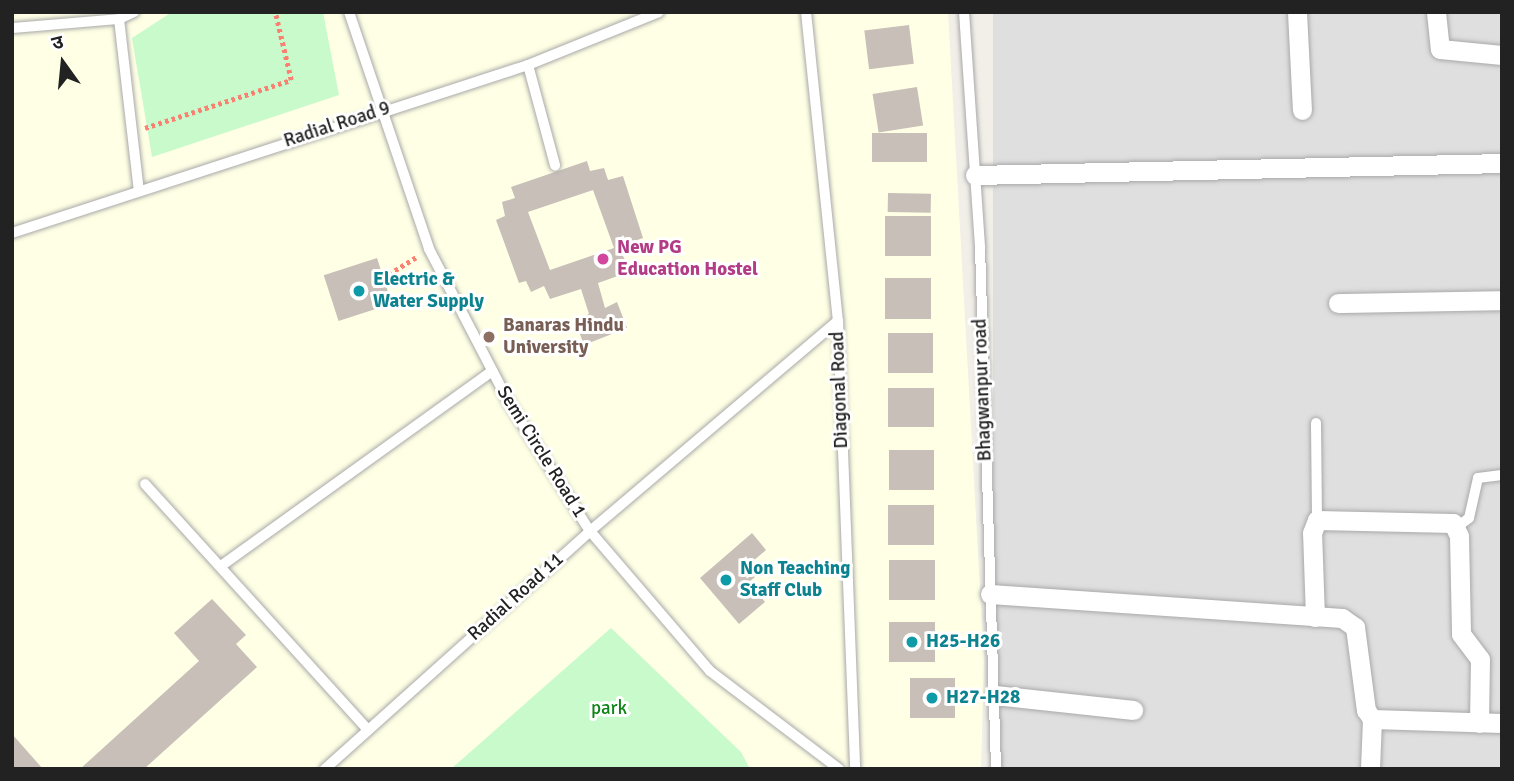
<!DOCTYPE html>
<meta charset="utf-8">
<style>
body{margin:0}
#map{position:relative;width:1514px;height:781px;overflow:hidden;background:#f2efe9;font-family:Signika,"Noto Sans Devanagari",sans-serif}
div>[style]{position:absolute}
.residential>*{inset:0;background:#e0dfdf;transform-origin:0 0}
.education>*{inset:0;background:#ffffe5}
.park>*{inset:0;background:#c8facc}
.building>*{inset:0;background:#c7bfb8;transform-origin:0 0}
.path>*{height:4.5px;margin-top:-2.25px;transform-origin:0;background:repeating-linear-gradient(90deg,#fa8072 0 3.5px,transparent 0 7px)}
.roads{filter:drop-shadow(0 0 2px #a9a9a9) drop-shadow(0 0 2px #a9a9a9)}
.lane>*{height:10px;margin:-5px;padding:0 5px;transform-origin:5px;border-radius:5px;background:#fff}
.street>*{height:19px;margin:-9.5px;padding:0 9.5px;transform-origin:9.5px;border-radius:9.5px;background:#fff}
.dots>*{width:19px;height:19px;translate:-50% -50%;box-sizing:border-box;border:4px solid #fff;border-radius:50%}
span{translate:-50% -50%;white-space:nowrap;text-align:center;line-height:1.15;-webkit-text-stroke:6px #fff;paint-order:stroke}
.street-label{font-size:19px;color:#222}
.hotel-label{font-size:19px;color:#b23c85;font-weight:700}
.left{translate:0 -50%;text-align:left}
.culture-label{font-size:19px;color:#0d838f;font-weight:700}
.education-label{font-size:19px;color:#785e54;font-weight:700}
.park-label{font-size:19px;color:#0c8416}
.frame{position:absolute;inset:0;border:14px solid #222;pointer-events:none}
.north{position:absolute;left:28px;top:28px;width:70px;height:70px;-webkit-text-stroke:5px #fff;paint-order:stroke;rotate:345deg;font-size:19px;font-weight:700;line-height:28px;text-align:center;color:#222}
.north::after{content:'';display:block;margin:auto;width:24px;height:32px;background:#222;clip-path:polygon(50% 0,100% 100%,50% 72%,0 100%)}
</style>
<div id="map">
<div class="residential">
<i style="left:993px;top:12px;width:509px;height:758px"></i>
</div>
<div class="education">
<i style="clip-path:polygon(12px 12px,948px 12px,984px 661px,981px 769px,12px 769px)"></i>
</div>
<div class="park">
<i style="clip-path:polygon(172px 12px,323px 12px,339px 95px,152px 157px,132px 38px)"></i>
<i style="clip-path:polygon(611px 628px,741px 752px,750px 769px,451px 769px)"></i>
</div>
<div class="building">
<i style="left:909px;top:25px;width:39px;height:45px;rotate:83deg"></i>
<i style="left:917px;top:87px;width:39px;height:45px;rotate:81deg"></i>
<i style="left:927px;top:133px;width:29px;height:55px;rotate:90deg"></i>
<i style="clip-path:polygon(evenodd,587px 161px,590px 171px,604px 168px,608px 180px,623px 176px,643px 238px,620px 246px,629px 272px,598px 283px,605px 308px,617px 302px,627px 328px,584px 345px,575px 321px,589px 314px,581px 289px,550px 299px,544px 286px,531px 292px,526px 281px,519px 283px,496px 220px,505px 216px,502px 202px,515px 198px,511px 187px,587px 161px,593px 190px,614px 248px,550px 270px,528px 212px,593px 190px)"></i>
<i style="left:888px;top:193px;width:43px;height:19px;rotate:1deg"></i>
<i style="left:885px;top:216px;width:46px;height:40px"></i>
<i style="left:377px;top:258px;width:48px;height:56px;rotate:72deg"></i>
<i style="left:931px;top:278px;width:41px;height:46px;rotate:90deg"></i>
<i style="left:888px;top:333px;width:45px;height:40px"></i>
<i style="left:888px;top:388px;width:46px;height:39px"></i>
<i style="left:889px;top:450px;width:45px;height:40px"></i>
<i style="left:888px;top:505px;width:46px;height:40px"></i>
<i style="clip-path:polygon(752px 533px,766px 550px,746px 567px,755px 577px,749px 582px,765px 602px,739px 624px,700px 578px)"></i>
<i style="left:889px;top:560px;width:46px;height:40px"></i>
<i style="clip-path:polygon(212px 599px,246px 635px,236px 644px,257px 667px,144px 769px,80px 769px,199px 661px,174px 633px)"></i>
<i style="left:889px;top:622px;width:46px;height:40px"></i>
<i style="left:910px;top:678px;width:45px;height:40px"></i>
<i style="clip-path:polygon(12px 734px,43px 769px,12px 769px)"></i>
</div>
<div class="path">
<i style="left:145px;top:128px;width:154px;rotate:-18.2deg"></i>
<i style="left:291px;top:80px;width:70px;rotate:-103.2deg"></i>
<i style="left:383px;top:278px;width:41px;rotate:-32.2deg"></i>
</div>
<div class="roads">
<div class="lane">
<i style="left:134px;top:12px;width:17px;rotate:155deg"></i>
<i style="left:119px;top:19px;width:173px;rotate:83.4deg"></i>
<i style="left:349px;top:12px;width:250px;rotate:71.3deg"></i>
<i style="left:429px;top:249px;width:171px;rotate:62.5deg"></i>
<i style="left:508px;top:401px;width:154px;rotate:57.8deg"></i>
<i style="left:590px;top:531px;width:184px;rotate:49.4deg"></i>
<i style="left:710px;top:671px;width:162px;rotate:37.2deg"></i>
<i style="left:806px;top:12px;width:311px;rotate:84.1deg"></i>
<i style="left:838px;top:321px;width:448px;rotate:87.8deg"></i>
<i style="left:964px;top:12px;width:236px;rotate:86.1deg"></i>
<i style="left:980px;top:247px;width:522px;rotate:88.24deg"></i>
<i style="left:12px;top:28px;width:107px;rotate:-4.8deg"></i>
<i style="left:528px;top:65px;width:104px;rotate:74.9deg"></i>
<i style="left:12px;top:233px;width:543px;rotate:-18.03deg"></i>
<i style="left:528px;top:65px;width:141px;rotate:-22deg"></i>
<i style="left:1316px;top:423px;width:97px;rotate:89.4deg"></i>
<i style="left:145px;top:484px;width:332px;rotate:47.8deg"></i>
<i style="left:1457px;top:527px;width:15px;rotate:-37deg"></i>
<i style="left:1469px;top:518px;width:41px;rotate:-77.3deg"></i>
<i style="left:1478px;top:478px;width:24px;rotate:-7deg"></i>
<i style="left:221px;top:566px;width:334px;rotate:-35.7deg"></i>
<i style="left:325px;top:769px;width:356px;rotate:-41.9deg"></i>
<i style="left:590px;top:531px;width:325px;rotate:-40.3deg"></i>
</div>
<div class="street">
<i style="left:1297px;top:12px;width:98px;rotate:87.1deg"></i>
<i style="left:1436px;top:12px;width:37px;rotate:84deg"></i>
<i style="left:1440px;top:49px;width:62px;rotate:5.5deg"></i>
<i style="left:975px;top:175px;width:527px;rotate:-1.3deg"></i>
<i style="left:1338px;top:303px;width:164px;rotate:-1deg"></i>
<i style="left:990px;top:594px;width:353px;rotate:3.9deg"></i>
<i style="left:1342px;top:618px;width:16px;rotate:35deg"></i>
<i style="left:1355px;top:627px;width:84px;rotate:82.5deg"></i>
<i style="left:1366px;top:710px;width:11px;rotate:56deg"></i>
<i style="left:1372px;top:719px;width:130px;rotate:1.8deg"></i>
<i style="left:1315px;top:617px;width:84px;rotate:-92deg"></i>
<i style="left:1312px;top:533px;width:14px;rotate:-69deg"></i>
<i style="left:1317px;top:520px;width:136px;rotate:1.3deg"></i>
<i style="left:1453px;top:523px;width:14px;rotate:65deg"></i>
<i style="left:1459px;top:536px;width:98px;rotate:88.8deg"></i>
<i style="left:1461px;top:634px;width:31px;rotate:53deg"></i>
<i style="left:1480px;top:659px;width:64px;rotate:90.9deg"></i>
<i style="left:995px;top:695px;width:139px;rotate:6.2deg"></i>
<i style="left:1370px;top:769px;width:50px;rotate:-87.7deg"></i>
</div>
</div>
<div class="dots">
<i style="left:603px;top:259px;background:#d1479c"></i>
<i style="left:359px;top:291px;background:#0f9aa8"></i>
<i style="left:489px;top:337px;background:#8d6e63"></i>
<i style="left:726px;top:580px;background:#0f9aa8"></i>
<i style="left:912px;top:642px;background:#0f9aa8"></i>
<i style="left:932px;top:698px;background:#0f9aa8"></i>
</div>
<div class="street-label">
<span style="left:337px;top:125px;rotate:-18deg">Radial Road 9</span>
<span style="left:840px;top:390px;rotate:-92deg">Diagonal Road</span>
<span style="left:983px;top:390px;rotate:-92deg">Bhagwanpur road</span>
<span style="left:541px;top:452px;rotate:58deg">Semi Circle Road 1</span>
<span style="left:516px;top:597px;rotate:-42deg">Radial Road 11</span>
</div>
<div class="hotel-label">
<span class="left" style="left:617px;top:259px">New PG<br>Education Hostel</span>
</div>
<div class="culture-label">
<span class="left" style="left:373px;top:291px">Electric &amp;<br>Water Supply</span>
<span class="left" style="left:740px;top:580px">Non Teaching<br>Staff Club</span>
<span class="left" style="left:926px;top:642px">H25-H26</span>
<span class="left" style="left:946px;top:698px">H27-H28</span>
</div>
<div class="education-label">
<span class="left" style="left:503px;top:337px">Banaras Hindu<br>University</span>
</div>
<div class="park-label">
<span style="left:609px;top:709px">park</span>
</div>
<div class="frame"></div>
<div class="north">उ</div>
</div>
